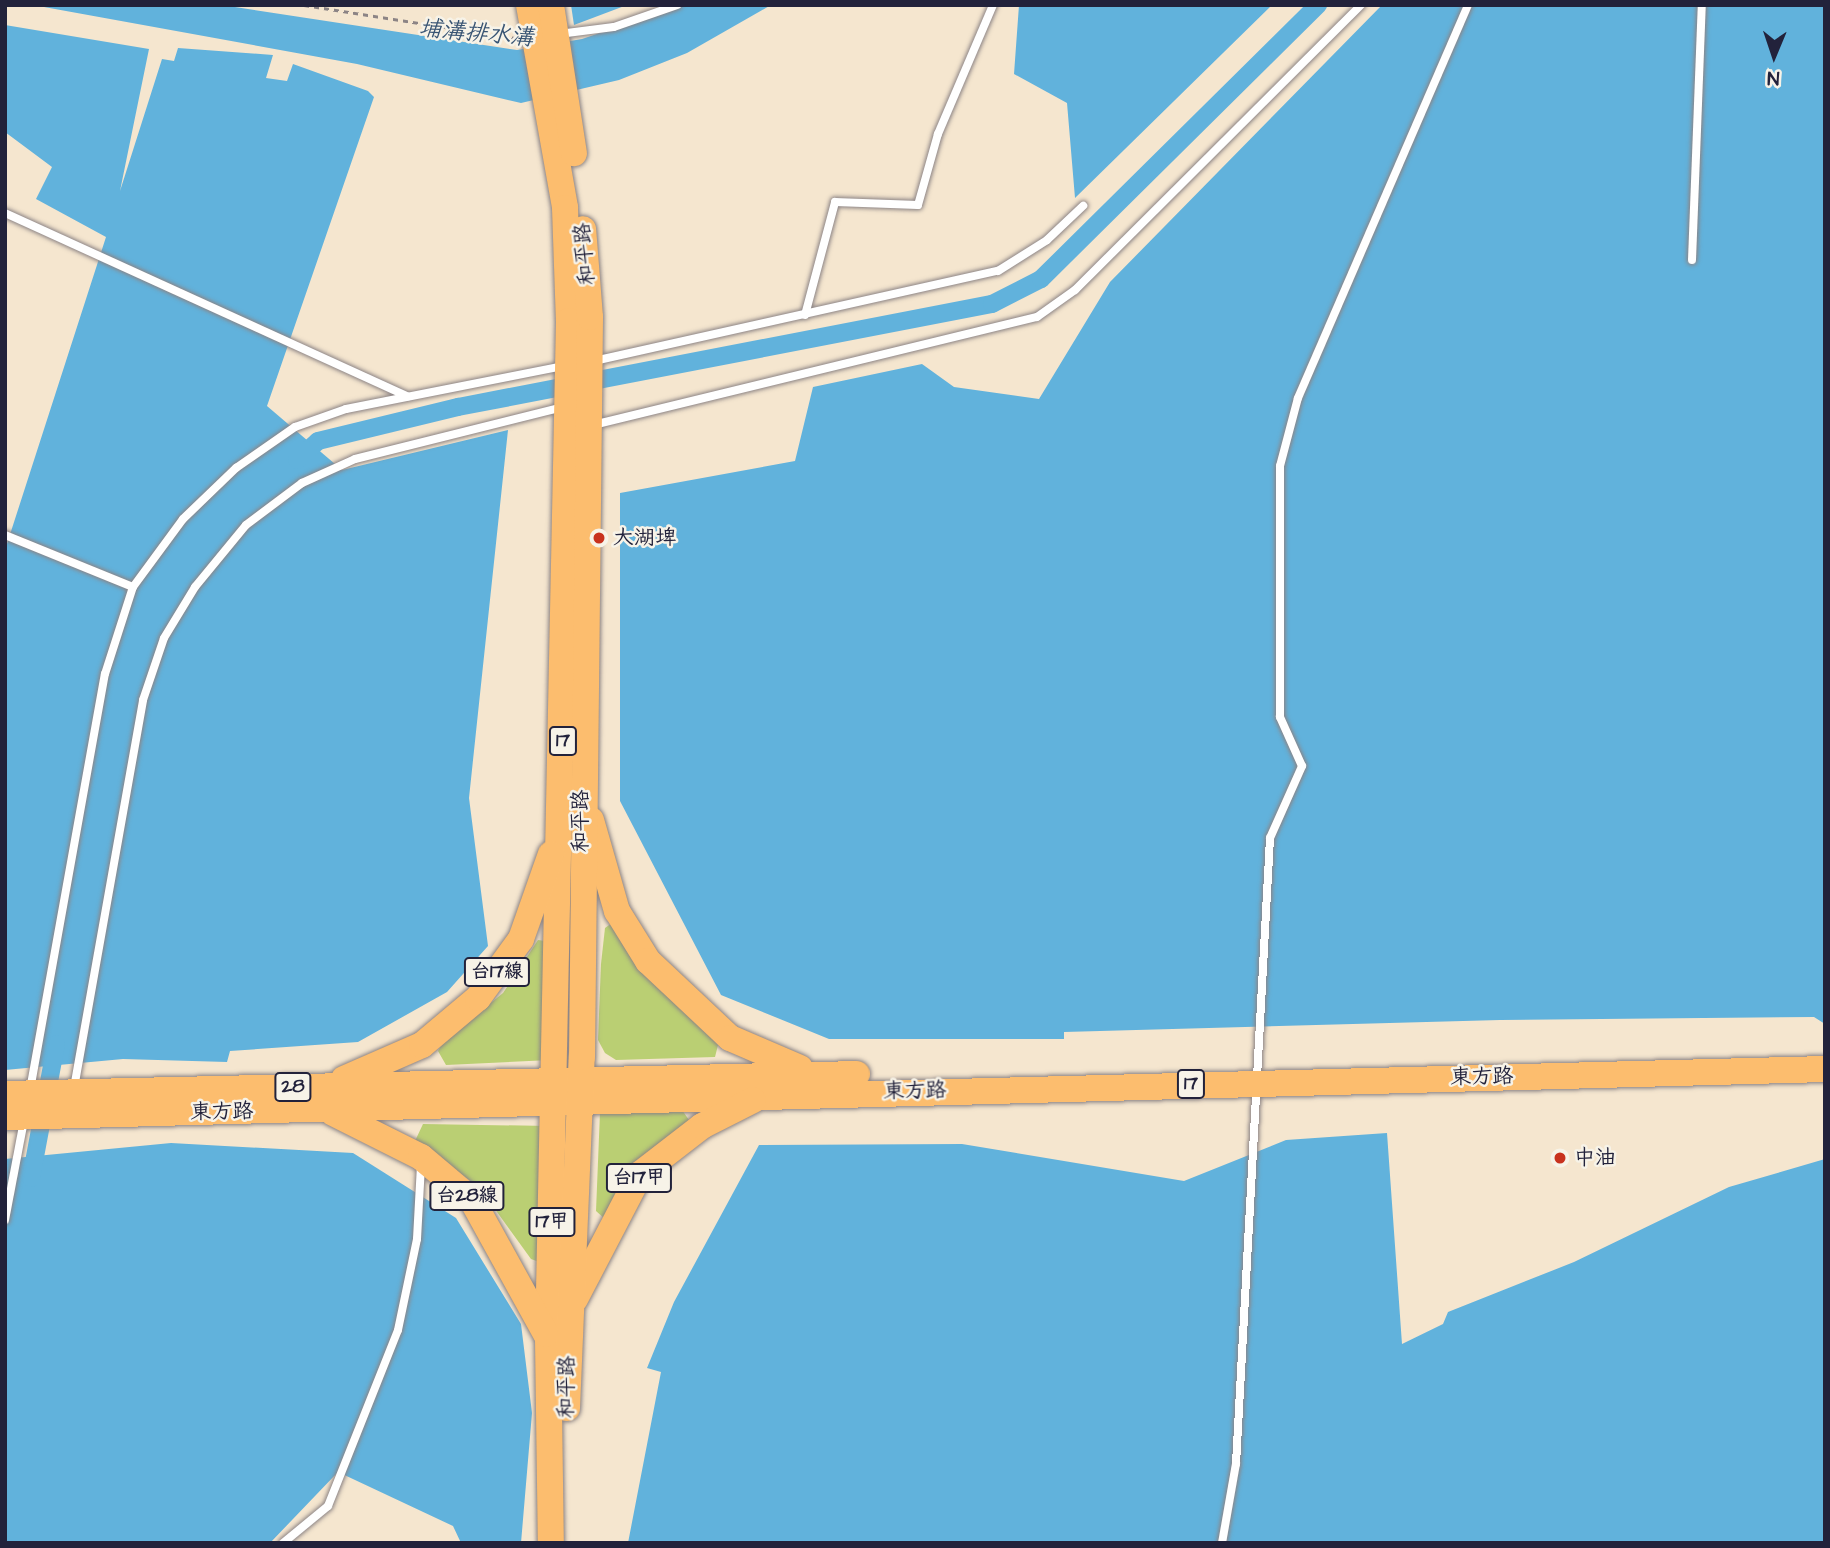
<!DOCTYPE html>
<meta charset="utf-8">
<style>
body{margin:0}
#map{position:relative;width:1830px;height:1548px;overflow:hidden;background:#f5e6cf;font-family:"Architects Daughter","LXGW WenKai TC",sans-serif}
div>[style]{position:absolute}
.green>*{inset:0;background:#bacf73}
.water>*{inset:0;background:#61b2dc}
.canal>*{height:18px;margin:-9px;padding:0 9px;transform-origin:9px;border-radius:9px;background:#61b2dc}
.path>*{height:2.5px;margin-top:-1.25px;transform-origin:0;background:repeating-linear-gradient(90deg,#8c8485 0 5px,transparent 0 10px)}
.roads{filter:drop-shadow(0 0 2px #8c8485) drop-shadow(0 0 2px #8c8485)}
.lane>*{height:8px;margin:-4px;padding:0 4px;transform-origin:4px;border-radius:4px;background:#fff}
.primary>*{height:26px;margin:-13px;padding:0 13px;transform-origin:13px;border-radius:13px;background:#fcbd6e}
.dots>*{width:19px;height:19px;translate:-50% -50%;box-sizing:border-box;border:4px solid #f7f3e8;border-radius:50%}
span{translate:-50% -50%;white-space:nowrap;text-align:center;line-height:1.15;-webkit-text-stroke:5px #f7f3e8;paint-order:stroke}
.shield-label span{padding:2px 5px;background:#f7f3e8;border:2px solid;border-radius:5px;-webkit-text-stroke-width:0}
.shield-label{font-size:19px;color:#22223b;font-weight:700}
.street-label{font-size:21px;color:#22223b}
.poi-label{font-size:21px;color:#22223b}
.left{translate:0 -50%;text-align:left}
.water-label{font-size:23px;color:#385473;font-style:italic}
.frame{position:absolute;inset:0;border:7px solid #22223b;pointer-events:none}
.north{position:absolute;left:1739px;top:21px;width:70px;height:70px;-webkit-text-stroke:5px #f7f3e8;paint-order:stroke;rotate:182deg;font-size:19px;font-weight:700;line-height:28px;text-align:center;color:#22223b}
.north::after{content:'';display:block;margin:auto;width:24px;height:32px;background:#22223b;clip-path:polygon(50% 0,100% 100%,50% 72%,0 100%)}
</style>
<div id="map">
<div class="green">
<i style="clip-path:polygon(612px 923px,718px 1045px,715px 1057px,616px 1060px,605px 1053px,598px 1040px,601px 964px,605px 928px)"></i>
<i style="clip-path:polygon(538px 940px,552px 942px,550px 1060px,446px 1065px,438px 1051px,443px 1042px,503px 993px)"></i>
<i style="clip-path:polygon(682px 1110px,689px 1120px,641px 1164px,605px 1219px,596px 1211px,600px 1112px)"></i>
<i style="clip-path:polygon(423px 1124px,548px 1126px,542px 1263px,531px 1259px,479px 1187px,415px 1141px)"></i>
</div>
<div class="water">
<i style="clip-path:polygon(33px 5px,222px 5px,517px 50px,582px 39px,682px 5px,771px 5px,687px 53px,619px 80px,521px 103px,357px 64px)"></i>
<i style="clip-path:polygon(571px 5px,627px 5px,574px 25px)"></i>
<i style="clip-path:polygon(1019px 5px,1272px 5px,1075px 198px,1067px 103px,1014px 74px)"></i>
<i style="clip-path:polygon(1382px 5px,1825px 5px,1825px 1024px,1814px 1017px,1500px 1020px,1064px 1032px,1064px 1039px,829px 1039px,721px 995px,620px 801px,620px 493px,795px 461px,813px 387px,922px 364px,954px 387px,1039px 399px,1110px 282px)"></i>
<i style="clip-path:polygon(5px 25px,149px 49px,120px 191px,162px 59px,174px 61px,178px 48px,273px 55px,266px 78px,287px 81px,293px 64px,368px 91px,374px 97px,267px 406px,342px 470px,508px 430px,469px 798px,488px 946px,447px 992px,358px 1042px,230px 1051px,227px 1062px,123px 1059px,5px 1070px,5px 550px,106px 237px,36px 199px,52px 167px,5px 132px)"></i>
<i style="clip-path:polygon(1387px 1133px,1402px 1344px,1443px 1324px,1448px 1312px,1574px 1262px,1729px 1187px,1825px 1159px,1825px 1543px,628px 1543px,661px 1372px,647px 1368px,674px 1302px,759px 1145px,962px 1144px,1184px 1181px,1286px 1140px)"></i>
<i style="clip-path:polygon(171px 1143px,353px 1153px,456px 1218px,521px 1324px,532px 1413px,521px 1543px,461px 1543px,453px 1526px,338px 1472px,270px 1543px,5px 1543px,5px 1159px)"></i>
</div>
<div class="canal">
<i style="left:297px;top:460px;width:28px;rotate:-42deg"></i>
<i style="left:318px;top:441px;width:144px;rotate:-13.7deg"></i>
<i style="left:458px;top:407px;width:544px;rotate:-10.92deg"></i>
<i style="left:992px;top:304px;width:55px;rotate:-27deg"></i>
<i style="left:1041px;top:279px;width:390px;rotate:-44.7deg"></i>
<i style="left:31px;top:1178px;width:136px;rotate:-79.4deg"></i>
</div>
<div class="path">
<i style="left:304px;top:5px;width:214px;rotate:8.9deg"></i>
</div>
<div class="roads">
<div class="lane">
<i style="left:559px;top:34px;width:55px;rotate:-7.3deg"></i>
<i style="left:614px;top:27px;width:67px;rotate:-19.2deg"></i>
<i style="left:5px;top:213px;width:442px;rotate:24.5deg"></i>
<i style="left:1692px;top:260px;width:255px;rotate:-87.8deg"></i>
<i style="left:805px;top:315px;width:117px;rotate:-75.1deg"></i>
<i style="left:835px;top:202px;width:83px;rotate:2.1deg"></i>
<i style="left:918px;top:205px;width:74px;rotate:-74.3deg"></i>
<i style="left:938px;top:134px;width:140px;rotate:-66.9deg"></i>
<i style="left:594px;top:361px;width:414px;rotate:-12.6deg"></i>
<i style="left:998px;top:271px;width:58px;rotate:-32.3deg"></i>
<i style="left:1047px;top:240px;width:50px;rotate:-43.4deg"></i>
<i style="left:593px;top:425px;width:457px;rotate:-13.7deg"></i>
<i style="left:1037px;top:317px;width:47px;rotate:-35.4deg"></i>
<i style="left:1075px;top:290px;width:404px;rotate:-44.9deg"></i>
<i style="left:5px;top:535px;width:138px;rotate:22.1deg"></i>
<i style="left:74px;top:1088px;width:394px;rotate:-79.9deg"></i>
<i style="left:143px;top:700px;width:65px;rotate:-71.3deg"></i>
<i style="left:164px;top:638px;width:60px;rotate:-58.7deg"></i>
<i style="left:195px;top:587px;width:80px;rotate:-50.6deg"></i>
<i style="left:246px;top:525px;width:70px;rotate:-36.9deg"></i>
<i style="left:302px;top:483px;width:58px;rotate:-24.4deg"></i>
<i style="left:355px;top:459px;width:214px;rotate:-14deg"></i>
<i style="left:30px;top:1090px;width:423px;rotate:-79.8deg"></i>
<i style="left:105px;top:674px;width:91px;rotate:-72.2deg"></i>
<i style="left:133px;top:587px;width:84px;rotate:-53.7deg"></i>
<i style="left:183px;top:519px;width:74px;rotate:-43.9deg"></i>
<i style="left:236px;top:468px;width:72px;rotate:-34.8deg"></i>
<i style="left:295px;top:427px;width:54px;rotate:-19.4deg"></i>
<i style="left:346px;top:409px;width:221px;rotate:-11.2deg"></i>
<i style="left:5px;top:1220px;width:102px;rotate:-79.2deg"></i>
<i style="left:283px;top:1543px;width:58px;rotate:-39.4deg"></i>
<i style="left:328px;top:1506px;width:189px;rotate:-68.3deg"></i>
<i style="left:398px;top:1330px;width:93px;rotate:-78.2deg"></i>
<i style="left:417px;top:1239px;width:75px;rotate:-86.9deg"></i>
<i style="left:1222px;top:1543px;width:80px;rotate:-80deg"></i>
<i style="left:1236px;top:1464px;width:627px;rotate:-86.89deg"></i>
<i style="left:1270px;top:838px;width:79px;rotate:-66deg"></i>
<i style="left:1302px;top:766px;width:54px;rotate:-114.2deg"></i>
<i style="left:1280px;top:717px;width:251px;rotate:-90deg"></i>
<i style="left:1280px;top:466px;width:70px;rotate:-75.2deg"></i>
<i style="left:1298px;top:398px;width:428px;rotate:-66.6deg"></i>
</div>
<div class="primary">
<i style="left:529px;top:5px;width:206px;rotate:79.9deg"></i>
<i style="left:565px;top:208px;width:113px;rotate:88deg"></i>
<i style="left:569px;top:321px;width:1018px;rotate:91.18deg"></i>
<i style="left:548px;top:1339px;width:204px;rotate:89.2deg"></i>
<i style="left:551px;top:5px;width:150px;rotate:81.2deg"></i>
<i style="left:591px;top:820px;width:95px;rotate:74.1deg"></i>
<i style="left:617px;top:911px;width:59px;rotate:58.2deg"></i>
<i style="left:648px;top:961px;width:112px;rotate:43.2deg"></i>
<i style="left:730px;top:1038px;width:76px;rotate:23.2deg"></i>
<i style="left:344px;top:1079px;width:85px;rotate:-23.6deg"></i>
<i style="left:422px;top:1045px;width:73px;rotate:-40deg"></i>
<i style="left:478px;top:998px;width:73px;rotate:-53.9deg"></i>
<i style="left:521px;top:939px;width:90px;rotate:-70.6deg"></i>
<i style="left:5px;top:1094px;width:852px;rotate:-1.34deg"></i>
<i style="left:333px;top:1113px;width:98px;rotate:26.6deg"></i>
<i style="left:421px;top:1157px;width:67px;rotate:40.1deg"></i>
<i style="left:472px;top:1200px;width:153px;rotate:61.1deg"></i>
<i style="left:5px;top:1117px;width:1821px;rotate:-1.51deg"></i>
<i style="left:575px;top:1299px;width:141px;rotate:-62.5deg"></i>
<i style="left:640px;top:1174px;width:78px;rotate:-37.7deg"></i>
<i style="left:702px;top:1126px;width:57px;rotate:-27deg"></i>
<i style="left:567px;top:1408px;width:351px;rotate:-87.6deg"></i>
<i style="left:582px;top:1057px;width:740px;rotate:-89.38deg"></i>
<i style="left:590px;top:317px;width:88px;rotate:-94.5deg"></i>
</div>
</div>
<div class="dots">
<i style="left:599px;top:538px;background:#c8321e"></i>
<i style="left:1560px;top:1158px;background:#c8321e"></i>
</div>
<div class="shield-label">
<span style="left:563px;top:741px">17</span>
<span style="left:497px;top:972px">台17線</span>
<span style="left:1191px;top:1084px">17</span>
<span style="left:293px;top:1087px">28</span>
<span style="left:639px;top:1178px">台17甲</span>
<span style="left:467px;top:1196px">台28線</span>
<span style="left:552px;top:1222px">17甲</span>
</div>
<div class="street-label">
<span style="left:585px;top:254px;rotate:-95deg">和平路</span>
<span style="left:581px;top:821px;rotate:-90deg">和平路</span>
<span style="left:1482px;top:1077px;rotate:-1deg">東方路</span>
<span style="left:915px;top:1091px;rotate:-1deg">東方路</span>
<span style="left:222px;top:1112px;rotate:-1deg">東方路</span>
<span style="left:567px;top:1387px;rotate:-89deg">和平路</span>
</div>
<div class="poi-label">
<span class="left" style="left:613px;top:538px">大湖埤</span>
<span class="left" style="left:1574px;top:1158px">中油</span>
</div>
<div class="water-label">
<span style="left:476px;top:33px;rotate:5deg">埔溝排水溝</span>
</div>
<div class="frame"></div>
<div class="north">N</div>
</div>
